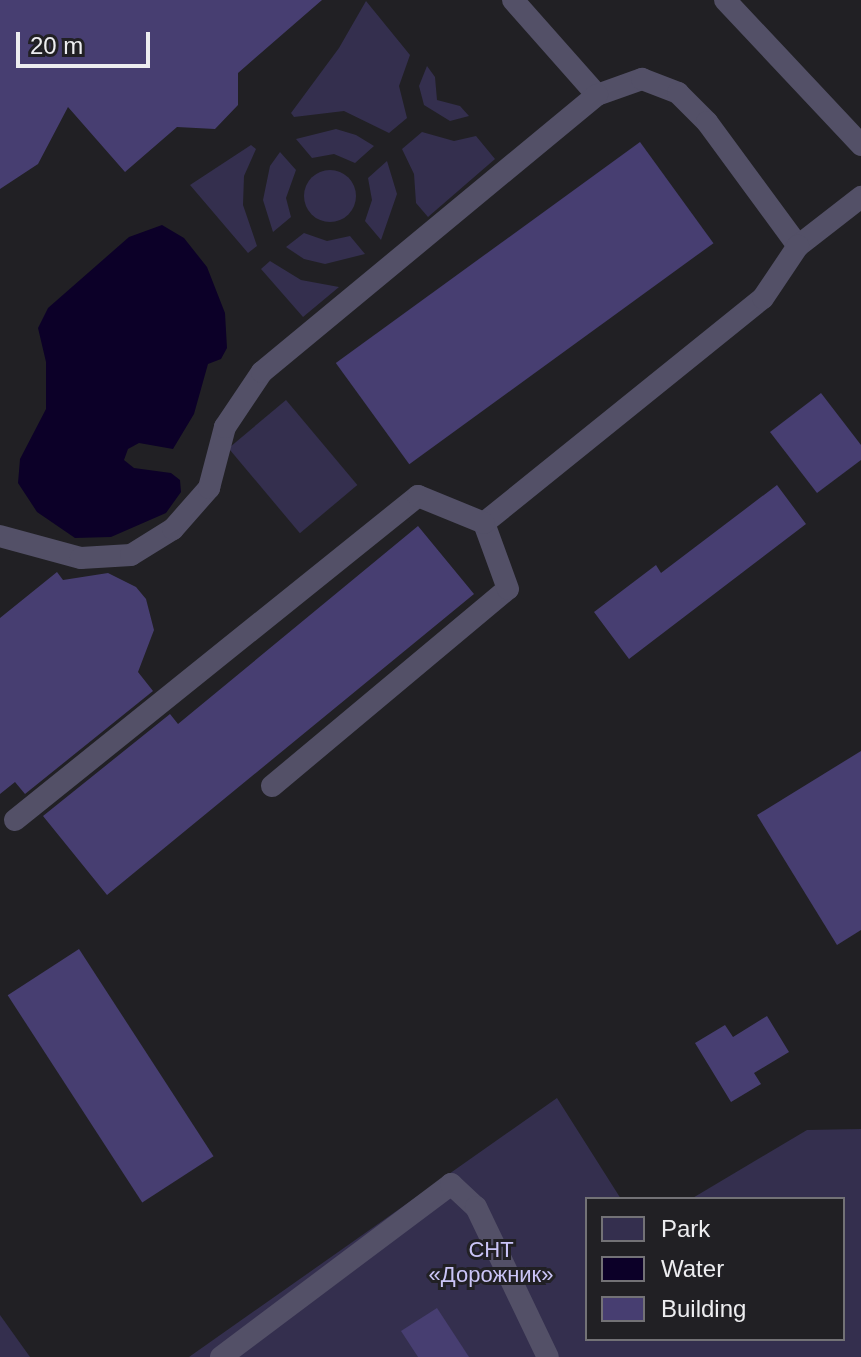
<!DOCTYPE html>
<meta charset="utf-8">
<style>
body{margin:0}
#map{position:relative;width:861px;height:1357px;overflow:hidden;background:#212024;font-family:Arial,sans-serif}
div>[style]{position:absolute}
.green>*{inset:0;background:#342f4e;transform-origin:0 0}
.round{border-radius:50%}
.water>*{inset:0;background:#0c0028}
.building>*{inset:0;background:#473e71;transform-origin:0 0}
.service>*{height:22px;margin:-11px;padding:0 11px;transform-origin:11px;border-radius:11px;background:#535067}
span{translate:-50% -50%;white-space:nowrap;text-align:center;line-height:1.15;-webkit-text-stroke:6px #212024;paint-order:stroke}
.park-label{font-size:22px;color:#cac4f6}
.legend{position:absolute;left:585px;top:1197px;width:260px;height:144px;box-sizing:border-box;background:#212024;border:2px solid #737276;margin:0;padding:10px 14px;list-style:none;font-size:24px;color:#ededf0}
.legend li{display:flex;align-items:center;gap:16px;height:40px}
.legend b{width:40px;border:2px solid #737276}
.scale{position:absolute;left:16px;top:32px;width:134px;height:36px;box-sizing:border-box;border:4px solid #ededf0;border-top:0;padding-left:10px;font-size:24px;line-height:28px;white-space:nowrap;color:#ededf0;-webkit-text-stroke:6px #212024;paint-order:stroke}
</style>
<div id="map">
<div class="green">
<i style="clip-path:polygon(366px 1px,410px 55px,399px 86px,407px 118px,389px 133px,344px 111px,294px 117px,291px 113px,339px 48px)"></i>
<i style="clip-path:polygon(427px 66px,435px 77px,437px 100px,460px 106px,469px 116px,450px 121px,424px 105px,419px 86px)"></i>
<i style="clip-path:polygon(336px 129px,356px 135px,374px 146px,355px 163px,334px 154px,312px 158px,296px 139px)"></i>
<i style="clip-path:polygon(422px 132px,454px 141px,476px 136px,495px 159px,428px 217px,416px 203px,414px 174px,402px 149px)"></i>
<i style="clip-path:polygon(251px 145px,256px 149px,244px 176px,243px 205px,257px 246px,248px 253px,190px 185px)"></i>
<i style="clip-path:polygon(280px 152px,296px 170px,286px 198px,291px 217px,273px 232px,263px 200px,270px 166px)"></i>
<i style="clip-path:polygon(387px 161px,397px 194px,381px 240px,365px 221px,372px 200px,368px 178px)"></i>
<i class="round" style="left:304px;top:170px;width:52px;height:52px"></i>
<i style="clip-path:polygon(304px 233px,327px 241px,350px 236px,365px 254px,325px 264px,304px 259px,286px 247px)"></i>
<i style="clip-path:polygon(270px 261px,301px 280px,339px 287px,303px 317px,261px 269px)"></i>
<i style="left:286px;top:400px;width:111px;height:75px;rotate:50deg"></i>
<i style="clip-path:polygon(557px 1098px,621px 1199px,587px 1199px,587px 1339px,843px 1339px,843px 1199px,691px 1199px,807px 1130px,861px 1129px,861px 1357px,189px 1357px)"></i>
<i style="clip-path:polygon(0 1315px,30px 1357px,0 1357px)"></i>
</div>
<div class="water">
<i style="clip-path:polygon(162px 225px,184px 238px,207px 267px,225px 313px,227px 348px,221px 359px,208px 364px,194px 414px,173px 449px,139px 443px,128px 449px,124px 460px,134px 468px,171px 473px,180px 480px,181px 492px,166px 513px,111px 537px,75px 538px,37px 512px,18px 483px,20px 459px,46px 409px,46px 362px,38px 328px,48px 308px,129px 237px)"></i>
</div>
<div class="building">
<i style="clip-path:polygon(0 0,322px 0,238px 73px,238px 105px,215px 129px,177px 127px,125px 172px,68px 107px,38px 164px,0 189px)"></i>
<i style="left:640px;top:142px;width:125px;height:376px;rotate:54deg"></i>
<i style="clip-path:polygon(821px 393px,861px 445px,861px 460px,817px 493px,770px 432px)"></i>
<i style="clip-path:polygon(777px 485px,806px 524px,629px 659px,594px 612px,656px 565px,661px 573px)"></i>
<i style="clip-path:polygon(418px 526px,474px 594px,107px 895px,43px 816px,170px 714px,178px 724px)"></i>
<i style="clip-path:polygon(57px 572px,63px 580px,108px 573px,136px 587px,146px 599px,154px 630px,138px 672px,153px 691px,25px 794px,15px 782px,0 794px,0 618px)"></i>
<i style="clip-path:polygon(861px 751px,861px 930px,837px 945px,757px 815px)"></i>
<i style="left:79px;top:949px;width:247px;height:85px;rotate:57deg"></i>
<i style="clip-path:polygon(767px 1016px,789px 1052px,754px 1073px,761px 1084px,731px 1102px,695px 1043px,725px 1025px,733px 1037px)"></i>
<i style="clip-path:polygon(437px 1308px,469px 1357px,418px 1357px,401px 1331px)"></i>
</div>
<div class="service">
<i style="left:513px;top:0;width:127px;rotate:48.5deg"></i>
<i style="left:597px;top:95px;width:48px;rotate:-19.6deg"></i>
<i style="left:642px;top:79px;width:39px;rotate:21deg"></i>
<i style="left:678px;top:93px;width:41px;rotate:45deg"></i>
<i style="left:707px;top:122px;width:154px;rotate:53.7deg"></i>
<i style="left:798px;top:246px;width:80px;rotate:-37.9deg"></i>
<i style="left:725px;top:0;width:199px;rotate:46.8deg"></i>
<i style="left:0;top:536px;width:84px;rotate:15.2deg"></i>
<i style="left:81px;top:558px;width:50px;rotate:-3.4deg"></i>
<i style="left:131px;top:555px;width:49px;rotate:-31.8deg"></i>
<i style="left:173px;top:529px;width:55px;rotate:-48.7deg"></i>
<i style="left:209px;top:488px;width:63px;rotate:-75.3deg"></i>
<i style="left:225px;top:427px;width:66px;rotate:-56.1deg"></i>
<i style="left:262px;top:372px;width:435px;rotate:-39.6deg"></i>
<i style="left:272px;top:786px;width:307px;rotate:-39.9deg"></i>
<i style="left:508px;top:589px;width:70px;rotate:-110deg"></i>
<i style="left:484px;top:523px;width:358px;rotate:-38.9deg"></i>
<i style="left:763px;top:298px;width:63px;rotate:-56.1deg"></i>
<i style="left:15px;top:820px;width:517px;rotate:-38.8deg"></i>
<i style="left:418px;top:496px;width:71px;rotate:22.2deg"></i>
<i style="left:221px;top:1357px;width:288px;rotate:-36.9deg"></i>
<i style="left:451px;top:1184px;width:34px;rotate:43deg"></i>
<i style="left:476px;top:1207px;width:166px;rotate:64.4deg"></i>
</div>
<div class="park-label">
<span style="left:491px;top:1262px">СНТ<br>«Дорожник»</span>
</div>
<ul class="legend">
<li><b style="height:22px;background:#342f4e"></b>Park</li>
<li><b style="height:22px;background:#0c0028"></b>Water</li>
<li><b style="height:22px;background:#473e71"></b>Building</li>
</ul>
<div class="scale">20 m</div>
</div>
